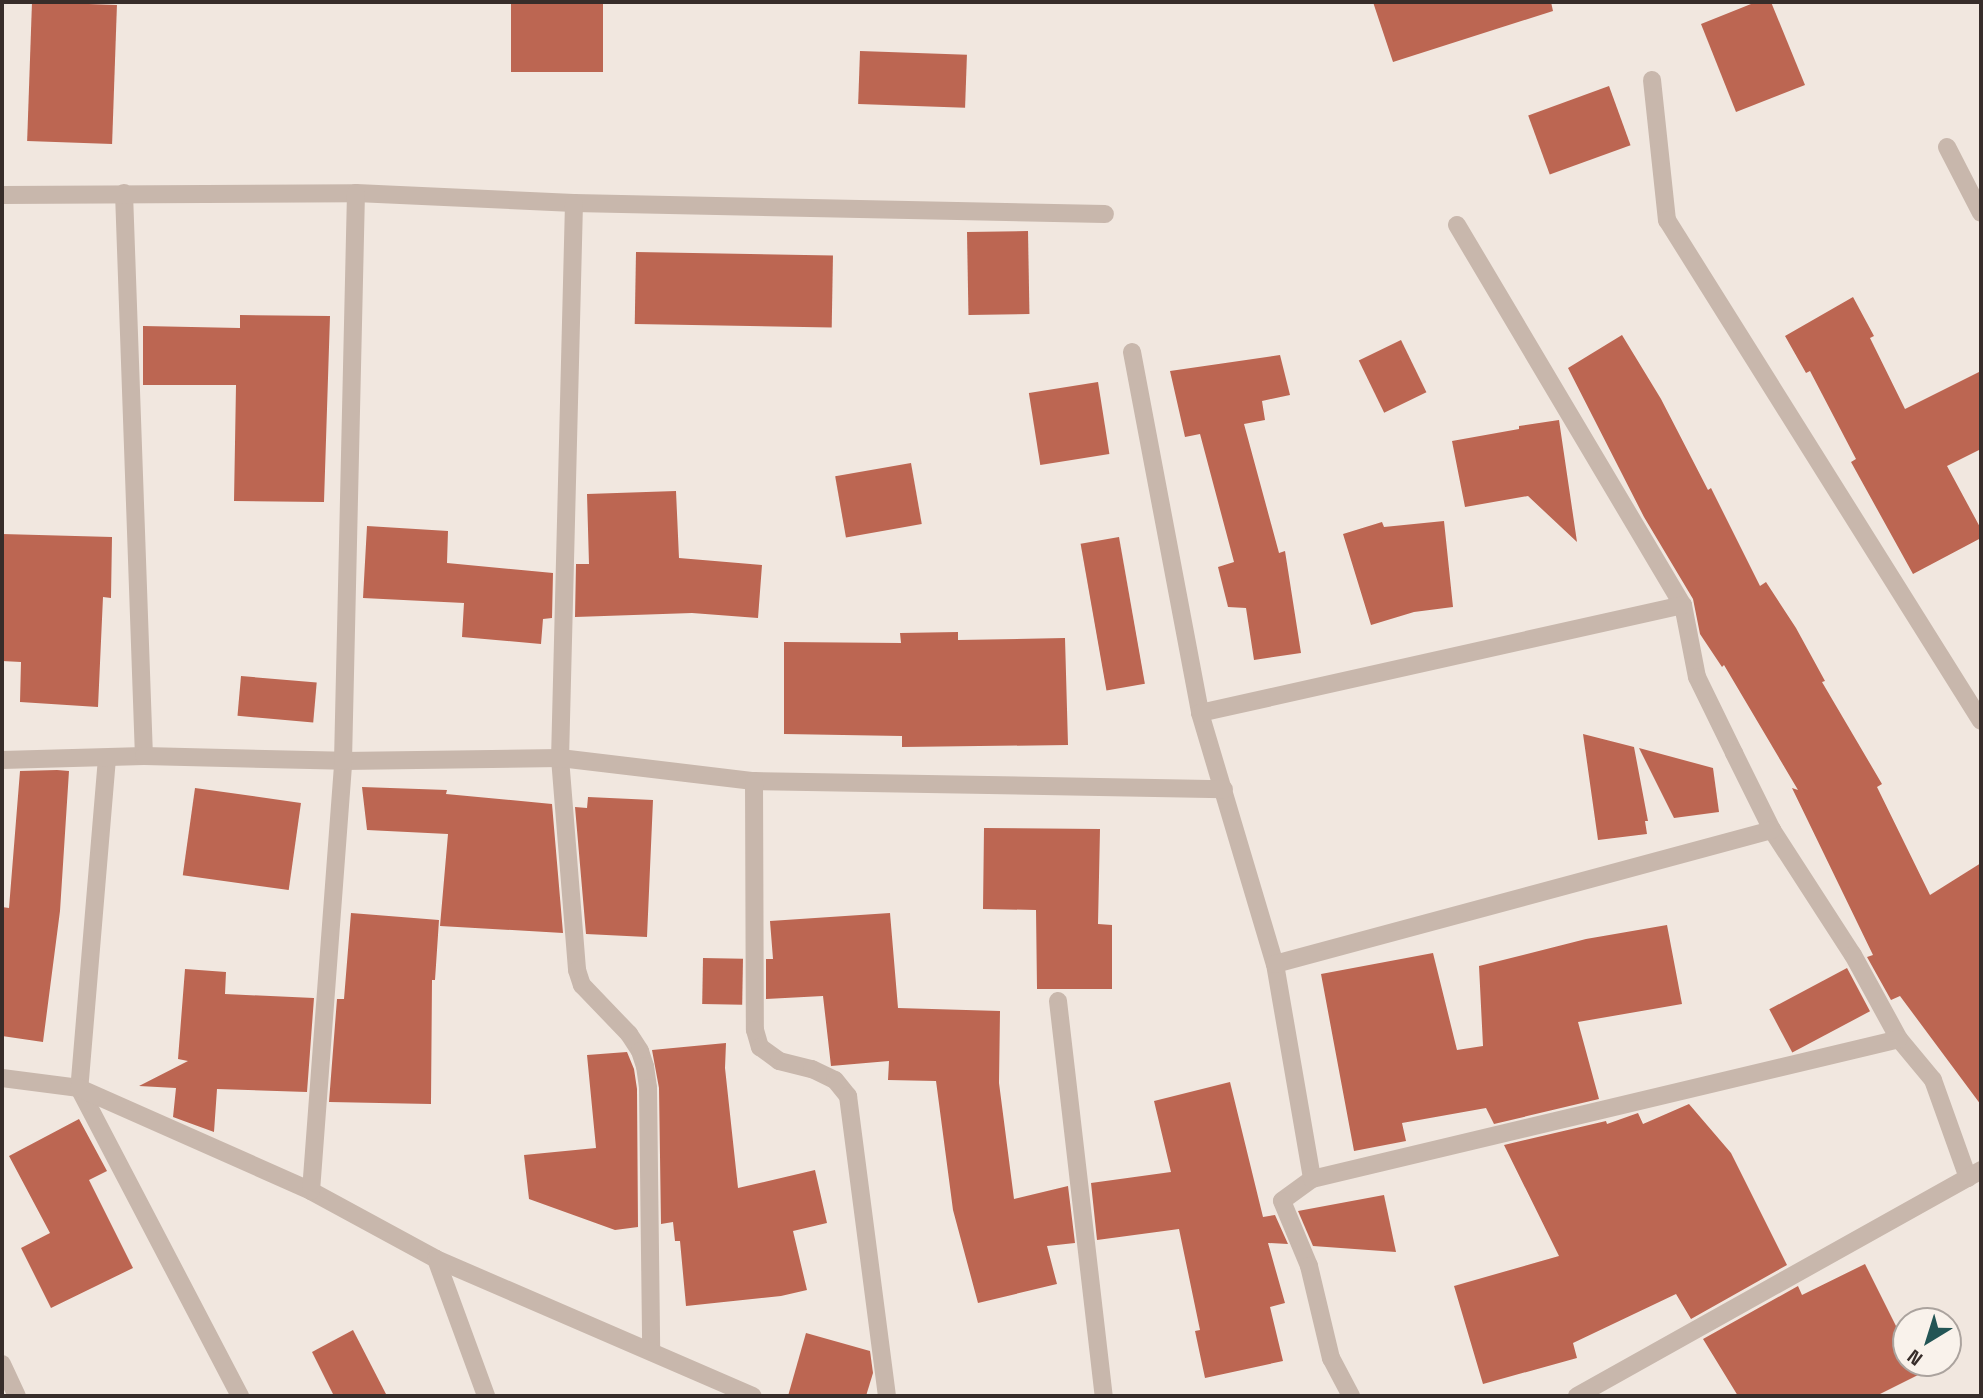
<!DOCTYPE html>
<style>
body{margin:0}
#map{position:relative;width:1983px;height:1398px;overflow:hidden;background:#f1e7df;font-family:"Space Grotesk",sans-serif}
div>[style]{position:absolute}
.building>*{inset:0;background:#bc6652;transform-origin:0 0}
.minor>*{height:18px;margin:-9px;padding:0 9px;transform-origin:9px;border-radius:9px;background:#c8b7ac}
span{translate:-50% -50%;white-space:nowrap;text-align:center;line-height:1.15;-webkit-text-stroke:5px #f9f2eb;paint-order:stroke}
.frame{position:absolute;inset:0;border:4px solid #372d2a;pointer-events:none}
.north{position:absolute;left:1892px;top:1307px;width:70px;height:70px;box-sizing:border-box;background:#f9f2eb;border:2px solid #aba39e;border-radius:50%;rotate:218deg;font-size:19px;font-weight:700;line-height:28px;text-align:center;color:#372d2a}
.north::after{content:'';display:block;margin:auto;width:24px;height:32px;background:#235555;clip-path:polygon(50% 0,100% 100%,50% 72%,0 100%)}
</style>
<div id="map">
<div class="building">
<i style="left:32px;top:2px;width:85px;height:139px;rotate:2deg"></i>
<i style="left:511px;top:2px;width:92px;height:70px"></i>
<i style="clip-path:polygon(1373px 2px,1551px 2px,1553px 11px,1393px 62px)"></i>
<i style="clip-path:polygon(1756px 2px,1771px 2px,1805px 85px,1736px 112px,1701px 24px)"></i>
<i style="left:860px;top:51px;width:107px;height:53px;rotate:2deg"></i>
<i style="left:1609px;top:86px;width:63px;height:86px;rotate:70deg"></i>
<i style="left:1028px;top:231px;width:83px;height:61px;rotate:89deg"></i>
<i style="left:636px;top:252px;width:197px;height:72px;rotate:1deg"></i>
<i style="clip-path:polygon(1853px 297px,1874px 336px,1870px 338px,1905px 409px,1981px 371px,1981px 449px,1947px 466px,1981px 529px,1981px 538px,1913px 574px,1851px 462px,1856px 459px,1810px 371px,1806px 373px,1785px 336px)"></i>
<i style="clip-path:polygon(240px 315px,330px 316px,324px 502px,234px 501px,236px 385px,143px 385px,143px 326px,240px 328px)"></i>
<i style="clip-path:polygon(1622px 335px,1661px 399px,1708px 490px,1711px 488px,1760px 586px,1766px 582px,1796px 628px,1825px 681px,1822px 682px,1882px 784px,1877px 787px,1930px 895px,1981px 863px,1981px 1105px,1900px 996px,1891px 1000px,1867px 957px,1873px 955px,1792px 788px,1798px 790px,1724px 665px,1722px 667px,1700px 634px,1693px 599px,1644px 517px,1568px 368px)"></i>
<i style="left:1401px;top:340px;width:58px;height:47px;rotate:64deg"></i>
<i style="clip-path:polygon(1280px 355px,1290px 395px,1262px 401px,1265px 420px,1244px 424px,1279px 553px,1285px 551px,1301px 653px,1254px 660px,1246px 608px,1228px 607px,1218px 567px,1234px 562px,1200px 434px,1185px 437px,1170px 371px)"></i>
<i style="left:1098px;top:382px;width:73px;height:70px;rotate:81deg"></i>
<i style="clip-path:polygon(1559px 420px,1577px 542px,1528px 496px,1465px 507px,1452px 441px,1519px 429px,1519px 426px)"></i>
<i style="left:911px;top:463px;width:62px;height:77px;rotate:80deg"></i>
<i style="clip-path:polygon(676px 491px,679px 558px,762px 565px,758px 618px,692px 613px,575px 617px,576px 564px,589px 564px,587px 494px)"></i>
<i style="clip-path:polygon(1444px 521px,1453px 607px,1414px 612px,1371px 625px,1343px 534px,1382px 522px,1384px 527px)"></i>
<i style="clip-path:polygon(367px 526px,448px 531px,447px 563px,553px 573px,552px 618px,543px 619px,541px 644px,462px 637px,464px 603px,363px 598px)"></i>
<i style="clip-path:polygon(2px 534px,112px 537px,111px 598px,103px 597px,98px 707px,20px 702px,21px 662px,2px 661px)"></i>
<i style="left:1119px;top:537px;width:149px;height:39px;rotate:80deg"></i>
<i style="clip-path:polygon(958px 632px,958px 640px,1065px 638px,1068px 745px,902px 747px,902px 736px,784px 734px,784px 642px,901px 643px,900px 633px)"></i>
<i style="left:241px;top:676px;width:76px;height:40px;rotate:5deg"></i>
<i style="clip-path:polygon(1583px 734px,1634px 747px,1648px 821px,1645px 821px,1647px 834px,1598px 840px)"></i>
<i style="clip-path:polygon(1639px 748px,1713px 768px,1719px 812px,1674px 818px)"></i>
<i style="clip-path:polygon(57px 770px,69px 771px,60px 911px,43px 1042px,2px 1036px,2px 907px,9px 908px,20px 771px)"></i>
<i style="clip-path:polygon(362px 787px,447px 790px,446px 794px,552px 804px,563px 933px,440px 926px,448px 834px,367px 830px)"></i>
<i style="left:195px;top:788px;width:107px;height:88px;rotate:8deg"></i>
<i style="clip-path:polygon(588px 797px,653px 800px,647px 937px,586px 934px,575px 807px,587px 808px)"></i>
<i style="clip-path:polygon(984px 828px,1100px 829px,1098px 924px,1112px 925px,1112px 989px,1037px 989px,1036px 910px,983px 909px)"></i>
<i style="clip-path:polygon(351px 913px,439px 920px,435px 980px,432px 980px,431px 1104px,329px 1102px,337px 999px,344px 999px)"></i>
<i style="clip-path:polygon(890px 913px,898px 1008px,1000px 1011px,999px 1083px,1014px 1199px,1068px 1186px,1075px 1243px,1047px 1246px,1057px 1284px,978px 1303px,953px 1210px,936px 1081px,888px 1080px,889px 1061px,831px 1066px,823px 996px,766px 999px,766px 959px,773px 959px,770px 921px)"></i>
<i style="clip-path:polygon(1667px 925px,1682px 1004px,1578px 1022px,1599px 1099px,1494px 1124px,1486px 1108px,1402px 1123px,1406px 1141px,1354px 1151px,1321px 974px,1433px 953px,1457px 1050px,1483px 1046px,1479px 966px,1586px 939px)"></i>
<i style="left:703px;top:958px;width:40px;height:46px;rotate:1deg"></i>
<i style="left:1847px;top:968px;width:49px;height:88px;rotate:62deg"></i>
<i style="clip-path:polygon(185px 969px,226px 972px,225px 994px,314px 998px,307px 1092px,217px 1089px,214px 1132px,173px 1117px,176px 1088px,139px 1086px,188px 1061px,178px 1059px)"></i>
<i style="clip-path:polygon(726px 1043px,725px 1068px,738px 1188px,815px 1170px,827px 1223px,793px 1231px,807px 1290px,781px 1296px,686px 1306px,680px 1241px,675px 1241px,673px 1222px,661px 1224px,659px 1088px,652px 1050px)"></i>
<i style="clip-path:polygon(627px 1052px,634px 1069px,637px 1089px,638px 1227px,615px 1230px,529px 1199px,524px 1155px,596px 1148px,587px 1055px)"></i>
<i style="clip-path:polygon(1230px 1082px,1263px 1217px,1275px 1215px,1288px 1244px,1268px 1243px,1285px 1303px,1270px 1307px,1283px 1361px,1205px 1378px,1195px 1331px,1200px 1330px,1179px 1229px,1097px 1240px,1091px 1183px,1171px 1172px,1154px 1101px)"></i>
<i style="clip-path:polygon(1689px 1104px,1731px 1153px,1787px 1265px,1691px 1319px,1676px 1294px,1573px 1343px,1577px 1358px,1483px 1384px,1454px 1286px,1559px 1256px,1504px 1145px,1606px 1121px,1607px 1124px,1638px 1113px,1643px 1124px)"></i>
<i style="clip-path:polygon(79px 1119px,107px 1171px,89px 1180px,133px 1268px,51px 1308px,21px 1248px,50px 1233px,9px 1156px)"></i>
<i style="clip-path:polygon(1384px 1195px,1396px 1252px,1313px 1246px,1298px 1211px)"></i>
<i style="clip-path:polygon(1865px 1264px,1906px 1346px,1906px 1363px,1914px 1363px,1920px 1374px,1876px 1396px,1738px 1396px,1703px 1339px,1798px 1286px,1802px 1295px)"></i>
<i style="clip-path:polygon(353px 1330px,387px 1396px,334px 1396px,312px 1352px)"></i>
<i style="clip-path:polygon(806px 1333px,870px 1351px,873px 1373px,866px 1396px,788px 1396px)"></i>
</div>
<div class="minor">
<i style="left:1652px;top:80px;width:141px;rotate:83.9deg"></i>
<i style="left:1667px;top:220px;width:591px;rotate:57.92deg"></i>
<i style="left:1947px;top:147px;width:74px;rotate:62.7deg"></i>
<i style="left:124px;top:193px;width:563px;rotate:87.97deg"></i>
<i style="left:2px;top:195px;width:354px;rotate:-0.3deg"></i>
<i style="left:356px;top:193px;width:218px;rotate:2.6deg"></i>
<i style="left:574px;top:203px;width:531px;rotate:1.19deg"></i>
<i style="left:574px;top:203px;width:555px;rotate:91.44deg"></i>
<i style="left:560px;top:758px;width:213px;rotate:85.4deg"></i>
<i style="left:577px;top:970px;width:16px;rotate:72deg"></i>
<i style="left:582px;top:985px;width:68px;rotate:46.2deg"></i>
<i style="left:629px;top:1034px;width:20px;rotate:57deg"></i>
<i style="left:640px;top:1051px;width:16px;rotate:72deg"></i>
<i style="left:645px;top:1066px;width:22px;rotate:82deg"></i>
<i style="left:648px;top:1088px;width:262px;rotate:89.3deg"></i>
<i style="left:1457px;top:225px;width:442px;rotate:59.3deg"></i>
<i style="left:1683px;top:605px;width:73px;rotate:79deg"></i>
<i style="left:1697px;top:677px;width:85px;rotate:64deg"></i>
<i style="left:1734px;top:753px;width:86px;rotate:63.7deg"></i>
<i style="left:1772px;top:830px;width:149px;rotate:57.1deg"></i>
<i style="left:1853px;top:955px;width:96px;rotate:61.3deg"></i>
<i style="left:1899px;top:1039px;width:53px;rotate:50.3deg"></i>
<i style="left:1933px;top:1080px;width:104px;rotate:70.3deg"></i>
<i style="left:1132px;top:352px;width:367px;rotate:79.3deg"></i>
<i style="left:1200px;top:713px;width:262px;rotate:73.4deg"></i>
<i style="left:1275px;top:964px;width:218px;rotate:80.2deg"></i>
<i style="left:1312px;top:1179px;width:37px;rotate:144deg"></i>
<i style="left:1282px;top:1201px;width:70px;rotate:67.4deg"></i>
<i style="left:1309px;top:1266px;width:95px;rotate:76.6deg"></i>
<i style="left:1331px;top:1358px;width:43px;rotate:62.2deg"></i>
<i style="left:1200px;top:713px;width:495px;rotate:-12.6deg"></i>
<i style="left:107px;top:758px;width:331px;rotate:94.8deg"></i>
<i style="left:79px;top:1088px;width:348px;rotate:62.4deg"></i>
<i style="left:2px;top:760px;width:142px;rotate:-1.6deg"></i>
<i style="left:144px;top:756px;width:199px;rotate:1.4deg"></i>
<i style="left:343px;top:761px;width:217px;rotate:-0.8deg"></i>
<i style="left:560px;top:758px;width:195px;rotate:6.8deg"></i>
<i style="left:754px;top:781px;width:470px;rotate:1deg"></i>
<i style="left:754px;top:781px;width:249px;rotate:89.8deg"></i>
<i style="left:755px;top:1030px;width:18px;rotate:74deg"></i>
<i style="left:760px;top:1047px;width:24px;rotate:36deg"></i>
<i style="left:779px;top:1061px;width:34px;rotate:14deg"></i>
<i style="left:812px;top:1069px;width:25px;rotate:26deg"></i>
<i style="left:835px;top:1080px;width:21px;rotate:51deg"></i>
<i style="left:848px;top:1096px;width:303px;rotate:82.6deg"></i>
<i style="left:1275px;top:964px;width:515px;rotate:-15.09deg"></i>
<i style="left:1058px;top:1001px;width:398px;rotate:83.4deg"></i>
<i style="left:2px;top:1078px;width:78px;rotate:7.4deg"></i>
<i style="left:79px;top:1088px;width:254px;rotate:23.9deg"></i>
<i style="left:311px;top:1191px;width:142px;rotate:28.5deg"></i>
<i style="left:436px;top:1259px;width:345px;rotate:23.4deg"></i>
<i style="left:1312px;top:1179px;width:603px;rotate:-13.41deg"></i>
<i style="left:311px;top:1191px;width:431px;rotate:-85.7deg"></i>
<i style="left:343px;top:761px;width:568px;rotate:-88.69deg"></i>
<i style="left:436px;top:1259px;width:146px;rotate:69.9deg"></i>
<i style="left:2px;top:1364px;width:35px;rotate:65deg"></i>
<i style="left:1577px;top:1396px;width:463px;rotate:-29.2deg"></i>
</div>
<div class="frame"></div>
<div class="north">N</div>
</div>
